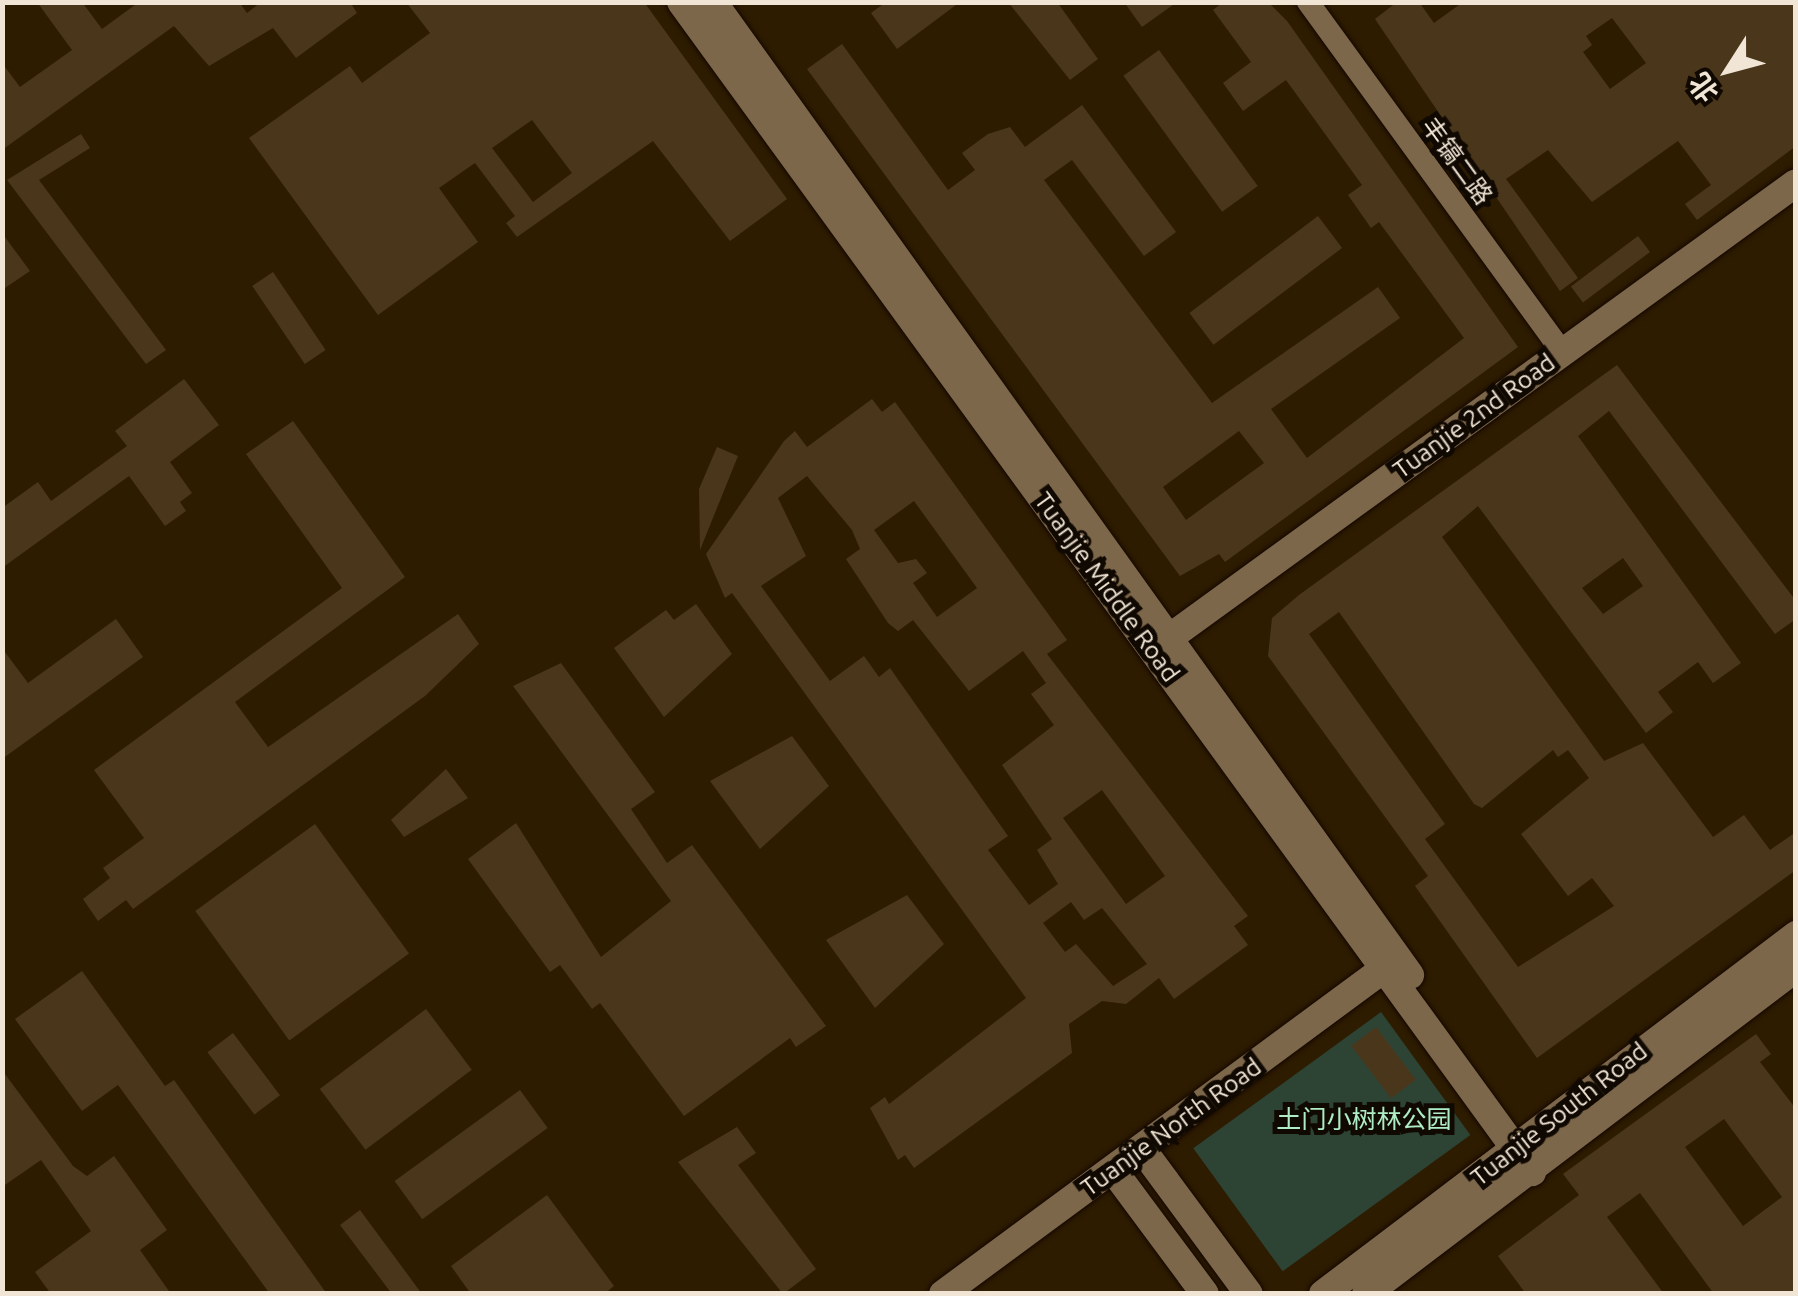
<!DOCTYPE html>
<meta charset="utf-8">
<style>
body{margin:0}
#map{position:relative;width:1798px;height:1296px;overflow:hidden;background:#2e1c01;font-family:Ubuntu,"Noto Sans SC",sans-serif}
div>[style]{position:absolute}
.green>*{inset:0;background:#2d4435;transform-origin:0 0}
.building>*{inset:0;background:#4a371b;transform-origin:0 0}
.roads{filter:drop-shadow(0 0 2px #140700) drop-shadow(0 0 2px #140700)}
.minor>*{height:22px;margin:-11px;padding:0 11px;transform-origin:11px;border-radius:11px;background:#7d674b}
.tertiary>*{height:28px;margin:-14px;padding:0 14px;transform-origin:14px;border-radius:14px;background:#7d674b}
span{translate:-50% -50%;white-space:nowrap;text-align:center;line-height:1.15;-webkit-text-stroke:10px #100901;paint-order:stroke}
.street-label{font-size:25px;color:#f1e5d6}
.park-label{font-size:25px;color:#aeecc5}
.frame{position:absolute;inset:0;border:5px solid #f1e5d6;pointer-events:none}
.north{position:absolute;left:1678px;top:20px;width:100px;height:100px;-webkit-text-stroke:8px #100901;paint-order:stroke;rotate:234deg;font-size:28px;font-weight:700;line-height:40px;text-align:center;color:#f1e5d6}
.north::after{content:'';display:block;margin:auto;width:35px;height:45px;background:#f1e5d6;clip-path:polygon(50% 0,100% 100%,50% 72%,0 100%)}
</style>
<div id="map">
<div class="green">
<i style="left:1381px;top:1012px;width:152px;height:232px;rotate:54deg"></i>
</div>
<div class="building">
<i style="clip-path:polygon(37px 2px,82px 2px,102px 29px,139px 2px,239px 2px,247px 13px,261px 2px,350px 2px,357px 13px,296px 58px,273px 28px,209px 66px,174px 26px,2px 150px,2px 63px,20px 87px,72px 50px)"></i>
<i style="clip-path:polygon(evenodd,406px 2px,644px 2px,787px 199px,730px 241px,653px 141px,517px 237px,506px 223px,515px 216px,475px 163px,439px 188px,478px 242px,378px 315px,249px 138px,350px 66px,362px 83px,430px 33px,406px 2px,532px 120px,572px 173px,533px 202px,492px 148px,532px 120px)"></i>
<i style="clip-path:polygon(886px 2px,960px 2px,897px 49px,871px 13px)"></i>
<i style="clip-path:polygon(1008px 2px,1057px 2px,1098px 59px,1070px 80px)"></i>
<i style="clip-path:polygon(1124px 2px,1177px 2px,1142px 27px)"></i>
<i style="clip-path:polygon(evenodd,1223px 2px,1268px 2px,1287px 21px,1518px 347px,1225px 562px,1219px 554px,1180px 576px,807px 69px,842px 44px,948px 190px,975px 170px,962px 153px,988px 134px,1010px 127px,1025px 147px,1082px 105px,1176px 232px,1144px 256px,1072px 160px,1044px 180px,1212px 403px,1378px 287px,1400px 318px,1271px 409px,1307px 458px,1464px 338px,1379px 222px,1371px 228px,1348px 195px,1362px 185px,1286px 80px,1243px 111px,1223px 83px,1251px 62px,1213px 10px,1223px 2px,1239px 431px,1264px 463px,1186px 520px,1163px 487px,1239px 431px)"></i>
<i style="clip-path:polygon(evenodd,1397px 2px,1419px 2px,1434px 23px,1463px 2px,1796px 2px,1796px 146px,1697px 220px,1685px 204px,1711px 185px,1678px 141px,1592px 202px,1548px 150px,1506px 179px,1578px 278px,1560px 291px,1375px 19px,1397px 2px,1612px 18px,1646px 63px,1610px 89px,1583px 52px,1592px 45px,1586px 36px,1612px 18px)"></i>
<i style="left:1159px;top:50px;width:168px;height:44px;rotate:54deg"></i>
<i style="clip-path:polygon(81px 134px,90px 148px,39px 180px,166px 350px,146px 364px,7px 180px)"></i>
<i style="left:1318px;top:216px;width:40px;height:161px;rotate:53deg"></i>
<i style="clip-path:polygon(2px 233px,30px 271px,2px 290px)"></i>
<i style="left:1638px;top:236px;width:20px;height:84px;rotate:53deg"></i>
<i style="left:273px;top:272px;width:94px;height:25px;rotate:56deg"></i>
<i style="clip-path:polygon(evenodd,1617px 365px,1796px 601px,1796px 619px,1775px 634px,1609px 411px,1578px 436px,1741px 663px,1713px 683px,1698px 662px,1658px 692px,1673px 712px,1646px 733px,1478px 506px,1442px 537px,1604px 761px,1643px 743px,1713px 837px,1744px 815px,1770px 850px,1796px 832px,1796px 870px,1537px 1058px,1415px 886px,1428px 876px,1268px 656px,1272px 618px,1299px 595px,1617px 365px,1623px 558px,1643px 586px,1603px 614px,1582px 588px,1623px 558px,1617px 365px,1339px 612px,1474px 804px,1482px 808px,1553px 750px,1558px 757px,1568px 750px,1589px 778px,1521px 834px,1568px 896px,1592px 878px,1614px 906px,1518px 967px,1425px 839px,1445px 824px,1309px 634px,1339px 612px)"></i>
<i style="clip-path:polygon(184px 379px,219px 425px,170px 462px,192px 493px,180px 502px,186px 511px,165px 526px,129px 476px,2px 568px,2px 508px,38px 482px,51px 501px,127px 446px,115px 431px)"></i>
<i style="clip-path:polygon(evenodd,872px 399px,882px 412px,895px 402px,1067px 640px,1047px 654px,1248px 916px,1234px 926px,1248px 945px,1174px 999px,1159px 978px,1126px 1004px,1102px 1001px,1069px 1024px,1072px 1053px,914px 1168px,905px 1155px,898px 1160px,870px 1108px,885px 1097px,889px 1104px,1026px 998px,732px 593px,725px 598px,706px 554px,784px 441px,795px 431px,807px 447px,872px 399px,807px 476px,852px 530px,860px 549px,846px 559px,888px 623px,898px 631px,913px 620px,969px 691px,1023px 651px,1046px 683px,1031px 694px,1054px 725px,1002px 765px,1052px 839px,1037px 850px,1058px 884px,1029px 905px,988px 850px,1008px 836px,890px 668px,879px 677px,864px 656px,830px 681px,761px 586px,806px 556px,778px 498px,807px 476px,872px 399px,914px 501px,977px 588px,937px 617px,913px 583px,927px 573px,916px 559px,898px 563px,874px 530px,914px 501px,872px 399px,1102px 790px,1165px 876px,1126px 904px,1063px 818px,1102px 790px,872px 399px,1071px 902px,1084px 920px,1102px 908px,1147px 964px,1113px 986px,1076px 944px,1065px 952px,1043px 923px,1071px 902px)"></i>
<i style="clip-path:polygon(293px 421px,405px 577px,235px 702px,268px 747px,458px 614px,479px 644px,425px 696px,133px 909px,126px 900px,98px 921px,83px 899px,110px 878px,103px 868px,144px 838px,94px 770px,342px 588px,246px 454px)"></i>
<i style="clip-path:polygon(717px 447px,738px 456px,700px 550px,699px 489px)"></i>
<i style="clip-path:polygon(696px 604px,732px 654px,664px 717px,614px 648px,666px 610px,674px 620px)"></i>
<i style="clip-path:polygon(116px 619px,143px 657px,2px 759px,2px 648px,28px 683px)"></i>
<i style="clip-path:polygon(561px 663px,655px 792px,631px 809px,667px 863px,692px 845px,826px 1026px,796px 1047px,790px 1038px,684px 1116px,600px 1003px,592px 1009px,560px 965px,550px 972px,468px 859px,516px 823px,601px 957px,671px 901px,513px 686px)"></i>
<i style="clip-path:polygon(792px 736px,829px 786px,760px 849px,710px 781px)"></i>
<i style="clip-path:polygon(446px 769px,468px 798px,404px 837px,391px 820px)"></i>
<i style="left:315px;top:824px;width:160px;height:148px;rotate:54deg"></i>
<i style="clip-path:polygon(907px 895px,944px 944px,875px 1008px,826px 940px)"></i>
<i style="clip-path:polygon(82px 971px,165px 1086px,174px 1080px,327px 1294px,270px 1294px,118px 1085px,82px 1111px,15px 1019px)"></i>
<i style="left:426px;top:1009px;width:76px;height:133px;rotate:53deg"></i>
<i style="left:1376px;top:1027px;width:66px;height:31px;rotate:53deg"></i>
<i style="left:233px;top:1033px;width:78px;height:32px;rotate:53deg"></i>
<i style="clip-path:polygon(evenodd,1756px 1034px,1771px 1054px,1760px 1062px,1796px 1109px,1796px 1294px,1714px 1294px,1640px 1193px,1607px 1217px,1664px 1294px,1526px 1294px,1498px 1256px,1579px 1195px,1563px 1174px,1756px 1034px,1724px 1119px,1782px 1197px,1743px 1226px,1685px 1147px,1724px 1119px)"></i>
<i style="clip-path:polygon(2px 1070px,73px 1166px,87px 1176px,114px 1156px,167px 1230px,140px 1250px,171px 1294px,51px 1294px,35px 1272px,91px 1231px,41px 1160px,2px 1187px)"></i>
<i style="left:520px;top:1090px;width:47px;height:155px;rotate:54deg"></i>
<i style="clip-path:polygon(737px 1127px,756px 1153px,738px 1165px,816px 1269px,783px 1294px,678px 1162px)"></i>
<i style="clip-path:polygon(547px 1195px,614px 1286px,604px 1294px,471px 1294px,451px 1266px)"></i>
<i style="clip-path:polygon(360px 1210px,422px 1294px,392px 1294px,340px 1225px)"></i>
</div>
<div class="roads">
<div class="minor">
<i style="left:1308px;top:2px;width:432px;rotate:54deg"></i>
</div>
<div class="tertiary">
<i style="left:681px;top:2px;width:1447px;rotate:53.97deg"></i>
<i style="left:713px;top:2px;width:1197px;rotate:54.38deg"></i>
<i style="left:1158px;top:646px;width:788px;rotate:-35.97deg"></i>
<i style="left:1142px;top:1149px;width:180px;rotate:53.6deg"></i>
<i style="left:1113px;top:1170px;width:154px;rotate:53.4deg"></i>
<i style="left:943px;top:1294px;width:564px;rotate:-36.42deg"></i>
<i style="left:1323px;top:1294px;width:594px;rotate:-37.2deg"></i>
<i style="left:1366px;top:1294px;width:540px;rotate:-37.17deg"></i>
</div>
</div>
<div class="street-label">
<span style="left:1457px;top:161px;rotate:54deg">丰镐二路</span>
<span style="left:1474px;top:416px;rotate:-36deg">Tuanjie 2nd Road</span>
<span style="left:1107px;top:587px;rotate:54deg">Tuanjie Middle Road</span>
<span style="left:1559px;top:1114px;rotate:-38deg">Tuanjie South Road</span>
<span style="left:1171px;top:1127px;rotate:-36deg">Tuanjie North Road</span>
</div>
<div class="park-label">
<span style="left:1364px;top:1119px">土门小树林公园</span>
</div>
<div class="frame"></div>
<div class="north">北</div>
</div>
